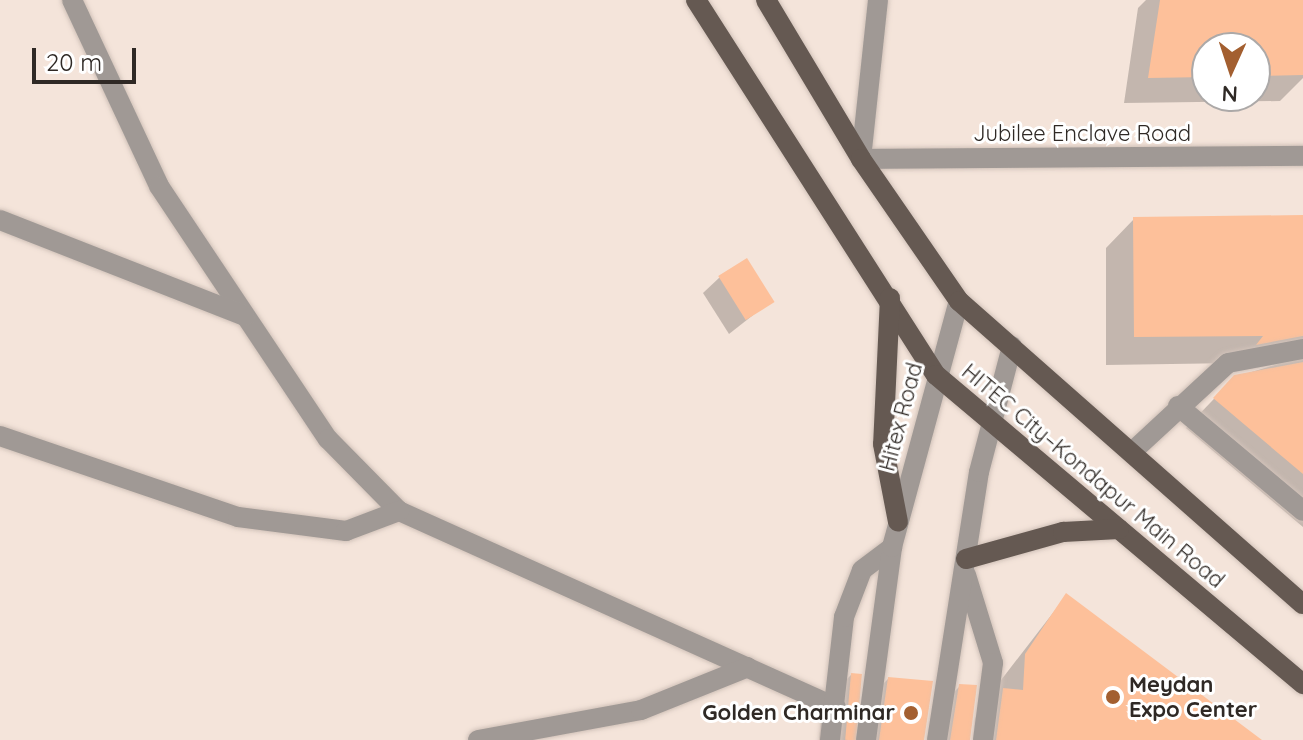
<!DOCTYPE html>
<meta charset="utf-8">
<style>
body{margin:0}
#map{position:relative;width:1303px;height:740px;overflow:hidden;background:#f4e4da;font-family:Quicksand,sans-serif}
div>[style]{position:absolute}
.shadow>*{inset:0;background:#0003}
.building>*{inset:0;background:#fdc09a;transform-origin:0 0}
.roads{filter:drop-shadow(0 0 2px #d1c2b9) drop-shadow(0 0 2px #d1c2b9)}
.minor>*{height:20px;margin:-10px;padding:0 10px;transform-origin:10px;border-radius:10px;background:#a09995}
.major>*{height:20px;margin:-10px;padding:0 10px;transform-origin:10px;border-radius:10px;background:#655952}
.dots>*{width:22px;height:22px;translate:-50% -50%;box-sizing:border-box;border:4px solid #fff;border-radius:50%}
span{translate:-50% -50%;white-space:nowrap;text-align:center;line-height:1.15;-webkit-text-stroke:6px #fff;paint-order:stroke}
.street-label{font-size:22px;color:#2f2925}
.poi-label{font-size:22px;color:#2f2925;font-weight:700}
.left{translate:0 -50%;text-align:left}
.right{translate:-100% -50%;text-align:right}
.north{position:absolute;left:1191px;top:32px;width:80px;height:80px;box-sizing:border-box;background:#fff;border:2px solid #aca9a8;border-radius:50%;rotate:183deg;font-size:22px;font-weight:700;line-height:32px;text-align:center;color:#2f2925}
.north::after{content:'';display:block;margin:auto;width:28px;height:36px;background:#a35f30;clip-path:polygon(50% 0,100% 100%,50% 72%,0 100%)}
.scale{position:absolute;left:32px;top:48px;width:104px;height:36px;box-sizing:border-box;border:4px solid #2f2925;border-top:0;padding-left:10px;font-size:24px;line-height:28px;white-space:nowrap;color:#2f2925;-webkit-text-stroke:6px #fff;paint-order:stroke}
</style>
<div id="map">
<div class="shadow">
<i style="clip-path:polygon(evenodd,1146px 0,1303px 0,1303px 78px,1280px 101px,1124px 103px,1138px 8px,1146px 0,1207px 48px,1255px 48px,1255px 96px,1207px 96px,1207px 48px)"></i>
<i style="clip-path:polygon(1303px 217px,1303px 527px,1186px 428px,1235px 377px,1278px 364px,1231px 372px,1237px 363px,1106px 365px,1106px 248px,1134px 219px)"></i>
<i style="clip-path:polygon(720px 277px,771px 301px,729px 334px,703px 293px)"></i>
<i style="clip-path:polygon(1066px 596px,1258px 740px,973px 740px,975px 718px,997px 697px,998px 684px)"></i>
<i style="clip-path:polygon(851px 675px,852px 740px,819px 740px,823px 703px)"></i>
<i style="clip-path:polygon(888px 679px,923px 740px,856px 740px,860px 707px)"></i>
<i style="clip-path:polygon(960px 686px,968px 740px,927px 740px,932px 714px)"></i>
</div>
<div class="building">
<i style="clip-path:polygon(1160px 0,1303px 0,1303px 75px,1255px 76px,1255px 48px,1207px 48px,1207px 77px,1148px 78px)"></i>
<i style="clip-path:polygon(1303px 215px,1303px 336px,1256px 345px,1263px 336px,1134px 337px,1133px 217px)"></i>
<i style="left:747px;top:258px;width:52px;height:34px;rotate:58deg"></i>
<i style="clip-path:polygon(1303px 362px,1303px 474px,1213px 398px,1234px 375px)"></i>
<i style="clip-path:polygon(1066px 593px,1262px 740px,996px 740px,1003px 688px,1023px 690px,1025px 654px)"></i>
<i style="left:851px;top:673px;width:11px;height:67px;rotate:5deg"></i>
<i style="clip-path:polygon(888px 677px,933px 681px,924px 740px,879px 740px)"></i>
<i style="clip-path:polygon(959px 684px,977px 685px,970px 740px,950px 740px)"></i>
</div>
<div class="roads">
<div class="minor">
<i style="left:72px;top:0;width:205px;rotate:64.9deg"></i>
<i style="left:159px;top:186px;width:304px;rotate:56.3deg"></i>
<i style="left:328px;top:439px;width:101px;rotate:45.4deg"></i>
<i style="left:399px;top:511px;width:479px;rotate:24.2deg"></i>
<i style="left:878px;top:0;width:160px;rotate:96.1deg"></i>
<i style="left:861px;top:159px;width:442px;rotate:-0.4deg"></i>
<i style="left:0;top:220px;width:263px;rotate:21.4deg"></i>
<i style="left:1178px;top:406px;width:163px;rotate:40deg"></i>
<i style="left:0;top:436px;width:251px;rotate:18.8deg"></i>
<i style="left:238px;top:517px;width:109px;rotate:7.4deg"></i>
<i style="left:346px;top:531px;width:57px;rotate:-20.7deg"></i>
<i style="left:1133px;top:451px;width:129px;rotate:-42.8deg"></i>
<i style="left:1228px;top:363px;width:76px;rotate:-10.6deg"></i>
<i style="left:966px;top:575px;width:92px;rotate:72.9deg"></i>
<i style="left:993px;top:663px;width:78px;rotate:97.4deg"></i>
<i style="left:478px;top:740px;width:166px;rotate:-10.4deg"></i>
<i style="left:641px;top:710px;width:115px;rotate:-21.9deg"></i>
<i style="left:830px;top:740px;width:124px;rotate:-83.5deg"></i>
<i style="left:844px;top:617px;width:50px;rotate:-69deg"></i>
<i style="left:862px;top:570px;width:38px;rotate:-37deg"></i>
<i style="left:866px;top:740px;width:195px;rotate:-82.3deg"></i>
<i style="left:892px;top:547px;width:255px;rotate:-74.8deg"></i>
<i style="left:937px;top:740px;width:271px;rotate:-81.1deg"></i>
<i style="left:979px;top:472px;width:130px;rotate:-75.3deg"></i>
</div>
<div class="major">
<i style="left:696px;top:0;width:445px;rotate:57.4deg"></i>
<i style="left:936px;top:375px;width:480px;rotate:40.1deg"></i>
<i style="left:766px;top:0;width:185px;rotate:59.1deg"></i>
<i style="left:861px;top:159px;width:173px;rotate:55.4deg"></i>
<i style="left:959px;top:301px;width:458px;rotate:41.4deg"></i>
<i style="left:890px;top:298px;width:146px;rotate:92.7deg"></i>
<i style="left:883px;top:444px;width:79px;rotate:79.1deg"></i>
<i style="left:966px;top:559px;width:101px;rotate:-15.6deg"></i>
<i style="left:1063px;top:532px;width:56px;rotate:-3.1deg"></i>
</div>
</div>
<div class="dots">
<i style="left:1113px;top:697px;background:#a35f30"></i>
<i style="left:911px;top:713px;background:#a35f30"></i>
</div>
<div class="street-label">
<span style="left:1082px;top:134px">Jubilee Enclave Road</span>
<span style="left:901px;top:417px;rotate:-75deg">Hitex Road</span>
<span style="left:1093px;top:476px;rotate:40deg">HITEC City–Kondapur Main Road</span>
</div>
<div class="poi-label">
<span class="left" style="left:1129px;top:697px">Meydan<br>Expo Center</span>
<span class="right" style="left:895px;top:713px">Golden Charminar</span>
</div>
<div class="north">N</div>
<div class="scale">20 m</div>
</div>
